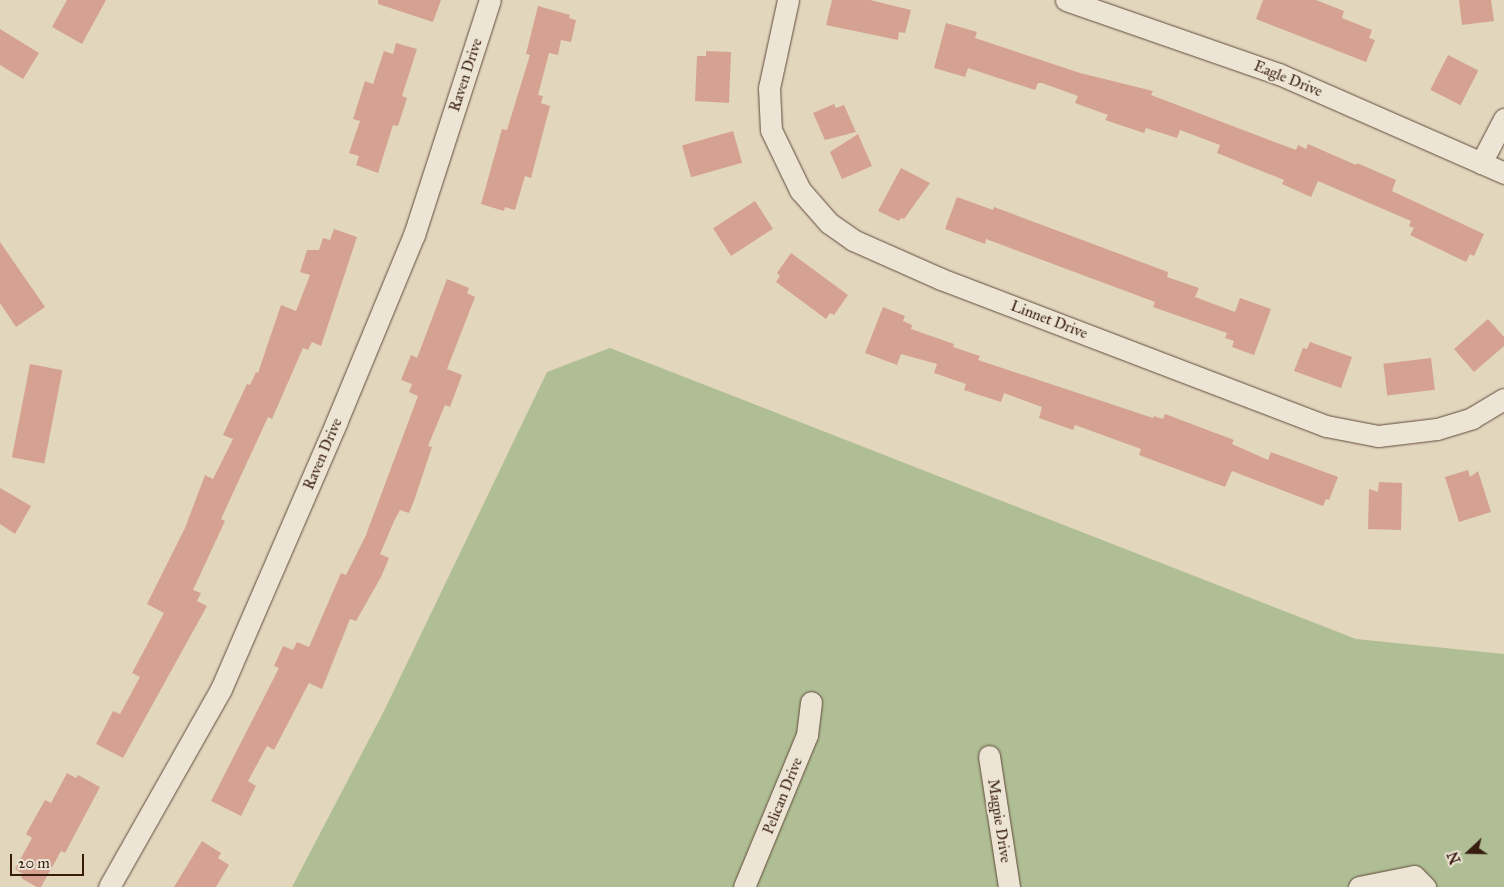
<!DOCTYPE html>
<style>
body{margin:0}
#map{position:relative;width:1504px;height:887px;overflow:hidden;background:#e2d6bd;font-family:"IM FELL Great Primer",serif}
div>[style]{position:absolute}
.green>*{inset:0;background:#afbe94}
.building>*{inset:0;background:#d5a292;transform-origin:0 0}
.roads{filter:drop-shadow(0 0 1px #624a3b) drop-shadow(0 0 1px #624a3b)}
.street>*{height:21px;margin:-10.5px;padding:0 10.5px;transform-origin:10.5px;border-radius:10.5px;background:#ece4d4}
span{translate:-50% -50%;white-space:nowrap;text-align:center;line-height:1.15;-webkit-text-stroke:4px #ece4d4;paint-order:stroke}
.street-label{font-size:15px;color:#381c10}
.north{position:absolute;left:1444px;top:827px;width:50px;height:50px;-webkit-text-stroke:4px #ece4d4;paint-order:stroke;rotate:249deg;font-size:14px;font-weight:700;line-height:20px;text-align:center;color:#381c10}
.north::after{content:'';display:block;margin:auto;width:18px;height:22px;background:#381c10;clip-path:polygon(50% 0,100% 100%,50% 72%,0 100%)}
.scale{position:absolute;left:10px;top:854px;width:74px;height:22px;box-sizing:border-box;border:2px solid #381c10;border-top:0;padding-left:6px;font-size:15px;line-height:18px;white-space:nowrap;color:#381c10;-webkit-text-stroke:4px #ece4d4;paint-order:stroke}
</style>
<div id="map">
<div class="green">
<i style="clip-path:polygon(610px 348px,1356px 639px,1504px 654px,1504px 887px,292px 887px,384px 711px,547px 372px)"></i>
</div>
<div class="building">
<i style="clip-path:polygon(67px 0,106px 0,82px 44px,52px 27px)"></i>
<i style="clip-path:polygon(378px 0,441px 0,433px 22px,378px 4px)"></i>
<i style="clip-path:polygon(832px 0,870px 0,911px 10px,905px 33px,899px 32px,898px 40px,826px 25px)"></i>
<i style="clip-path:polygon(1263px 0,1316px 0,1344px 11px,1342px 18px,1372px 30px,1369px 38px,1375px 40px,1366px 62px,1256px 19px)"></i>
<i style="clip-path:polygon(1459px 0,1491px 0,1494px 21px,1462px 25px)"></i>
<i style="clip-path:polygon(538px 6px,570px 15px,569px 18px,576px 20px,571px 42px,561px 40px,558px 55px,549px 53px,538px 95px,543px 96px,541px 103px,550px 106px,531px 178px,525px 176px,515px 210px,505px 207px,504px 211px,481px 204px,502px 129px,507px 130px,530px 55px,526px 54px)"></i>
<i style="clip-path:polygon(946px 23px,977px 32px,975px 38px,1080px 73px,1153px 91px,1151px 95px,1296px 150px,1298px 145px,1306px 149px,1308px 144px,1356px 165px,1357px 163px,1396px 180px,1392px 191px,1484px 234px,1474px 256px,1470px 254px,1466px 262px,1410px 235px,1414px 228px,1409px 226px,1411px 221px,1318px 181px,1311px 197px,1282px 184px,1284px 180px,1217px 153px,1220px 145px,1180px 130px,1177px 138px,1146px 128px,1144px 133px,1105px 120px,1108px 115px,1075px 103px,1078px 96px,1042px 83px,1038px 83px,1035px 90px,968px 68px,965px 77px,934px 68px)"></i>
<i style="clip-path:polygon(0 29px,39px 53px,23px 79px,0 65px)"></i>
<i style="clip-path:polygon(396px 43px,417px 49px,402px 96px,407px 98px,398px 126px,393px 125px,378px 173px,356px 165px,359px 156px,349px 153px,360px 121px,353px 119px,365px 81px,373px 84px,384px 51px,393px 54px)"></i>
<i style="clip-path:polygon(706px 51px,731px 52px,729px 103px,695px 101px,697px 56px,706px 56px)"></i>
<i style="left:1448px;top:55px;width:34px;height:39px;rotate:27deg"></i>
<i style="clip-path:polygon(834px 104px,836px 108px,844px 105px,856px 132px,825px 140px,813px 113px)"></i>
<i style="left:733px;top:131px;width:33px;height:53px;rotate:74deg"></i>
<i style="clip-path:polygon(858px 134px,872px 166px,842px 179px,830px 152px)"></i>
<i style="clip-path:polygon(901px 168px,930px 183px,904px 219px,901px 218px,899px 221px,878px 211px)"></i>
<i style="clip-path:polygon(957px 197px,993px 210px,994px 207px,1168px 272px,1167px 277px,1199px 288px,1195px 297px,1235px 312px,1240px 298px,1271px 309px,1254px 355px,1232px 347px,1234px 341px,1225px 338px,1227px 333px,1153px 307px,1155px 302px,986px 239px,985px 244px,945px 229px)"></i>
<i style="left:755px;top:201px;width:33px;height:50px;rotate:57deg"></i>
<i style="clip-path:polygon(334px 229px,357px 237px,321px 346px,312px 342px,308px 350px,303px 348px,272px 419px,268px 417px,221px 519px,225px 521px,193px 590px,201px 593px,197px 601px,207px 606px,123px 758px,96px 744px,113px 711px,120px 714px,140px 677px,132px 673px,164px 613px,147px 604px,185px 528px,205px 475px,213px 479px,233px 439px,223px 435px,247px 384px,250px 385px,256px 372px,258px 373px,281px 305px,296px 311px,310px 275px,300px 272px,307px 250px,319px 250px,323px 238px,330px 240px)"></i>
<i style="clip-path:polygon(0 242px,45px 307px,16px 327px,0 303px)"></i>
<i style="clip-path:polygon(791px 253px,848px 295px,834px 315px,830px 313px,826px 319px,776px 282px,780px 276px,777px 273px)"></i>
<i style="clip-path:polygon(447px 279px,469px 288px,467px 293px,475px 297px,447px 369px,462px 375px,450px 407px,445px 405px,428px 446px,432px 447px,414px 501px,409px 513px,400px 510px,395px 519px,380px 554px,389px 558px,381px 577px,356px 621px,350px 619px,322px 689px,309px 683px,274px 750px,267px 746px,248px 781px,256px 786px,241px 816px,211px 801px,279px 668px,274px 666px,283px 646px,293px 650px,297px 642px,309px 647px,341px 573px,346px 575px,366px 535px,418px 396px,409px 392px,412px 384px,401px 380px,411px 355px,417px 358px)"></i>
<i style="clip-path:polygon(883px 307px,905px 316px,903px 321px,912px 325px,911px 329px,954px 344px,953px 347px,980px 356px,978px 360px,1153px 418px,1154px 416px,1163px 419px,1165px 414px,1234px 440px,1232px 444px,1268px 460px,1271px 452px,1338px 477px,1329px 500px,1326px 499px,1323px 506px,1232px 471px,1225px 487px,1139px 455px,1141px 449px,1075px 425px,1073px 430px,1039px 418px,1042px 407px,1004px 393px,1001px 402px,964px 390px,966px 384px,934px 373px,937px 364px,901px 354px,897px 365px,865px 353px)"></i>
<i style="clip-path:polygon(1488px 319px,1504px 337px,1504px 346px,1474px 372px,1454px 349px)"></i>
<i style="clip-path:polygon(1310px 342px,1352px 357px,1341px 388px,1294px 371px,1303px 348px,1307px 349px)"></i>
<i style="left:1431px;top:358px;width:32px;height:48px;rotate:83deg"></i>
<i style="left:30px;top:364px;width:33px;height:95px;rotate:11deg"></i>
<i style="clip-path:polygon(1468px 470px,1470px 477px,1478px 471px,1491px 512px,1459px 522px,1445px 477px)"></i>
<i style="clip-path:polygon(1379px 482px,1402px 483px,1401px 530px,1368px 529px,1369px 489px,1378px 492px)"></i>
<i style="clip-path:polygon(0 488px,31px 506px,15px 534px,0 524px)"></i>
<i style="clip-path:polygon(67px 773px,76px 778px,78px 775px,100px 787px,65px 853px,61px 851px,41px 887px,37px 887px,21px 878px,23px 874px,15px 869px,32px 838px,26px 834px,45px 800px,51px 803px)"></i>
<i style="clip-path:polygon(202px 841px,221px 853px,218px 858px,229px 865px,216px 887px,174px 887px)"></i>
</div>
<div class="roads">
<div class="street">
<i style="left:788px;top:0;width:90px;rotate:102.2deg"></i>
<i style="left:769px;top:88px;width:42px;rotate:87.3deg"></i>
<i style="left:771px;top:130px;width:67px;rotate:64.2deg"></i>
<i style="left:800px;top:190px;width:44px;rotate:48.7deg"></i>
<i style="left:829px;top:223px;width:29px;rotate:35deg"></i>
<i style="left:853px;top:240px;width:96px;rotate:23.9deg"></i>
<i style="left:941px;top:279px;width:412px;rotate:20.9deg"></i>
<i style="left:1326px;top:426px;width:53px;rotate:10.9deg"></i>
<i style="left:1378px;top:436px;width:59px;rotate:-6.8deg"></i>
<i style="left:1437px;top:429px;width:37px;rotate:-17deg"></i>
<i style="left:1472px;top:418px;width:37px;rotate:-31deg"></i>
<i style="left:1066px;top:0;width:225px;rotate:19.2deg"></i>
<i style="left:1279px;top:74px;width:246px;rotate:23.7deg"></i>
<i style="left:1481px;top:163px;width:50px;rotate:-62.4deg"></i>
<i style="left:989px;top:756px;width:133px;rotate:81.3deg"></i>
<i style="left:109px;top:887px;width:227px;rotate:-60.5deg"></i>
<i style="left:221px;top:689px;width:290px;rotate:-66.6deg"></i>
<i style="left:336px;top:423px;width:204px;rotate:-67.5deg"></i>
<i style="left:414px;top:235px;width:247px;rotate:-72.1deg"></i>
<i style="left:744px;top:887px;width:165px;rotate:-67.5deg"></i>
<i style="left:807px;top:735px;width:33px;rotate:-83deg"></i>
<i style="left:1359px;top:887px;width:56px;rotate:-11.3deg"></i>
<i style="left:1414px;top:876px;width:16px;rotate:45deg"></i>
</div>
</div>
<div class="street-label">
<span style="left:466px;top:75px;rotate:-72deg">Raven Drive</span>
<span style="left:1288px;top:79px;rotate:22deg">Eagle Drive</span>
<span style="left:1049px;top:320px;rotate:21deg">Linnet Drive</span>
<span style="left:323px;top:454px;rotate:-67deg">Raven Drive</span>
<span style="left:783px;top:796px;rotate:-68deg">Pelican Drive</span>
<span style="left:999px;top:821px;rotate:81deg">Magpie Drive</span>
</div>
<div class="north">N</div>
<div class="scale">20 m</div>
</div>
